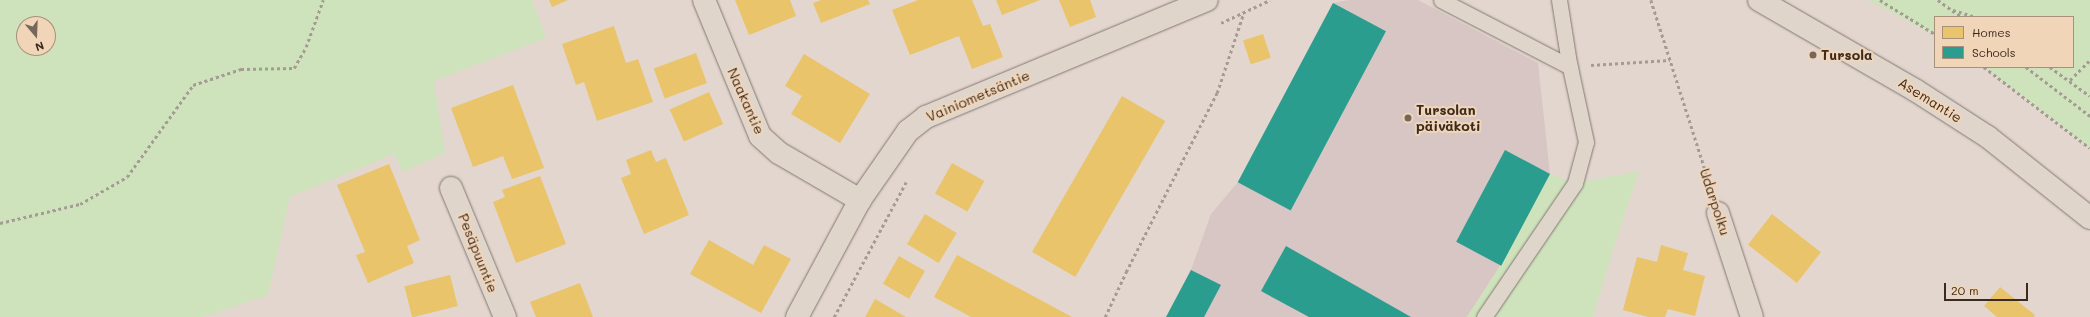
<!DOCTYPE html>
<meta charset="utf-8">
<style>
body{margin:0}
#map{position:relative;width:2090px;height:317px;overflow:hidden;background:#e3d6ce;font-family:Mali,sans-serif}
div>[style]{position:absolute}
.built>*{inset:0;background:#d7c6c3}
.green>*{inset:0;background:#cee3bc}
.homes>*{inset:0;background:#e9c46a;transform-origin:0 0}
.schools>*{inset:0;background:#2a9d8f;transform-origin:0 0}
.path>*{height:2.5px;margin-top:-1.25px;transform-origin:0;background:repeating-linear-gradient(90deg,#a49b93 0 3px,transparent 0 6px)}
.roads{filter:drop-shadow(0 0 1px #827872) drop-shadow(0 0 1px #827872)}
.lane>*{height:15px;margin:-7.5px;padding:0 7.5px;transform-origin:7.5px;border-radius:7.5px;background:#dfd5cb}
.street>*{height:22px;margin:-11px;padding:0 11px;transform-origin:11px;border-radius:11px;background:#dfd5cb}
.secondary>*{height:22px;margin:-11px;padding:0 11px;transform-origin:11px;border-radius:11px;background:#dfd5cb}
.dots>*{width:11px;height:11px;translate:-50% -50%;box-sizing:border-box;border:2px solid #f1d5b8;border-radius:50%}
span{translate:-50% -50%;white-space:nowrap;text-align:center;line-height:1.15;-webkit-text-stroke:4px #f1d5b8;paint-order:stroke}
.poi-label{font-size:14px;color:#3b2a1e;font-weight:700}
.left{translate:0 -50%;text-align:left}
.street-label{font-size:14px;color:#3b2a1e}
.legend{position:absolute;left:1934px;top:16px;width:140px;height:52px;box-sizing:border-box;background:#f1d5b8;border:1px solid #a8917a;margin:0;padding:5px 7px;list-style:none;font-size:12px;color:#3b2a1e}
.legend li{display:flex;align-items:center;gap:8px;height:20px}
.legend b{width:20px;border:1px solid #a8917a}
.north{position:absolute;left:16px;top:16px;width:40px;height:40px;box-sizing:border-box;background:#f1d5b8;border:1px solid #a8917a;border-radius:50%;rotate:161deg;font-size:11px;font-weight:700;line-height:16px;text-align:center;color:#3b2a1e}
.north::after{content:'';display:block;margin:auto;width:14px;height:18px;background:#76665c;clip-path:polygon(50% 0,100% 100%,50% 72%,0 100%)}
.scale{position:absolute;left:1944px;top:283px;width:84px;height:18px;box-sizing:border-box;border:2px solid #3b2a1e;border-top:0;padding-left:5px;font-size:12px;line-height:14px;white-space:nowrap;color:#3b2a1e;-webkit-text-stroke:3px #f1d5b8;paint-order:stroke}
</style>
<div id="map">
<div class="built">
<i style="clip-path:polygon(1349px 0,1418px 0,1538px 63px,1550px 174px,1500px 266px,1467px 317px,1166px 317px,1191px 270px,1211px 214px,1238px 182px,1333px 3px)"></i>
</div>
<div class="green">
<i style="clip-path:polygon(evenodd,0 0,532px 0,546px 38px,434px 81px,445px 153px,403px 172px,394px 154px,290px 197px,268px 295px,203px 317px,0 317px,0 0,24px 24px,48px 24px,48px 48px,24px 48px,24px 24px)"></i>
<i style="clip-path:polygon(1868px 0,2090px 0,2090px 148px,1984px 67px,2073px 67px,2073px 17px,1935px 17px,1935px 36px)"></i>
<i style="clip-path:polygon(1639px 171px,1613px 250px,1593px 317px,1467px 317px,1500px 266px,1550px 174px,1575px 183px)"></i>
</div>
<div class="homes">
<i style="clip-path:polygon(549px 0,568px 0,552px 7px)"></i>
<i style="clip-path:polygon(735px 0,790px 0,796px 16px,749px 35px)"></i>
<i style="clip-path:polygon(821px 0,868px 0,870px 4px,821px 23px,813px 3px)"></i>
<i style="clip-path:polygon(918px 0,972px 0,983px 26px,990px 24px,1003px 57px,972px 69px,959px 36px,910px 55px,892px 10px)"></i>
<i style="clip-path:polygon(996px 0,1040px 0,1002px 15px)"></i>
<i style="clip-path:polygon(1059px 0,1090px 0,1096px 17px,1070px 27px)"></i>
<i style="clip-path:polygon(614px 26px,626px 63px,638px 59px,653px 102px,597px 121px,584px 82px,576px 85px,562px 44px)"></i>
<i style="left:1263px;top:34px;width:25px;height:21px;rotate:72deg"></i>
<i style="left:696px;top:53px;width:32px;height:45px;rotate:70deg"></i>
<i style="clip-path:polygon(804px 54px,870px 94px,840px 143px,791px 114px,802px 96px,785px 86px)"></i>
<i style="clip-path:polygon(513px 85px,544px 168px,512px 179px,503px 156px,473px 167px,451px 108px)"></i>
<i style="left:709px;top:92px;width:35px;height:43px;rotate:66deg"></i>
<i style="left:1122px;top:96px;width:50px;height:180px;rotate:30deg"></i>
<i style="clip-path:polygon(651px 150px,656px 162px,666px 158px,689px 215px,644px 234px,621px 178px,631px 174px,626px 160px)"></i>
<i style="left:952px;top:163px;width:37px;height:35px;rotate:29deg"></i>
<i style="clip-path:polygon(389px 164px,420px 240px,407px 246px,414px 263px,368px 283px,356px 255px,365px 252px,337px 185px)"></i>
<i style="clip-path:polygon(540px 176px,566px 244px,516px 263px,493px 202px,505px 197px,502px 190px)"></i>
<i style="left:925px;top:214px;width:37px;height:35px;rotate:31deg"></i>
<i style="left:1772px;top:214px;width:62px;height:39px;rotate:38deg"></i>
<i style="clip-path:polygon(709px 240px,753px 265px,764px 245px,791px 259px,761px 313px,690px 274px)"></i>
<i style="clip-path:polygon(1661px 245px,1688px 253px,1683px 270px,1705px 276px,1695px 316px,1668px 309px,1665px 317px,1648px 317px,1623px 310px,1637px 257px,1657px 262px)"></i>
<i style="clip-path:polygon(957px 255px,1072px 317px,971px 317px,934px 297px)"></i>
<i style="left:899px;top:256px;width:30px;height:32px;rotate:30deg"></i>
<i style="left:450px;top:275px;width:32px;height:47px;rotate:76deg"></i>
<i style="clip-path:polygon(580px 283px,593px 317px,536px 317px,530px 302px)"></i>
<i style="clip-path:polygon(2000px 287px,2035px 315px,2034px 317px,1997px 317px,1984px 306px)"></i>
<i style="clip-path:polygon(875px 299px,906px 317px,865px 317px)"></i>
</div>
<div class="schools">
<i style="left:1333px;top:3px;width:60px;height:203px;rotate:28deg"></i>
<i style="left:1505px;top:150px;width:51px;height:104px;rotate:28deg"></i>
<i style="clip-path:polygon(1286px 246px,1411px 317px,1309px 317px,1261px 291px)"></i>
<i style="clip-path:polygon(1191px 270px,1221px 285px,1204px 317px,1166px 317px)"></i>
</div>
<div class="path">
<i style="left:1651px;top:0;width:197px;rotate:72.3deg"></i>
<i style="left:1880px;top:0;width:65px;rotate:31.7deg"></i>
<i style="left:1938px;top:0;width:29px;rotate:36deg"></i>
<i style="left:1953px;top:10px;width:24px;rotate:17deg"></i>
<i style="left:1221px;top:23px;width:54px;rotate:-25.1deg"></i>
<i style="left:1591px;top:65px;width:79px;rotate:-3.6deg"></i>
<i style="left:1984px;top:67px;width:133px;rotate:37.4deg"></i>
<i style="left:2026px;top:67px;width:81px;rotate:37.4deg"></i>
<i style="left:2050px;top:67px;width:49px;rotate:35.9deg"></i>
<i style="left:2070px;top:80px;width:28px;rotate:-45deg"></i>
<i style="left:0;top:223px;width:82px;rotate:-13.4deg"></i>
<i style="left:80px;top:204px;width:54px;rotate:-29.9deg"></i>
<i style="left:127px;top:177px;width:113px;rotate:-54.3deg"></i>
<i style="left:193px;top:85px;width:51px;rotate:-18.4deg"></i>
<i style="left:241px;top:69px;width:53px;rotate:-1.1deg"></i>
<i style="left:294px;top:68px;width:24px;rotate:-60deg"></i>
<i style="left:306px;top:47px;width:50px;rotate:-70.1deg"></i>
<i style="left:834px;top:317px;width:153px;rotate:-61.9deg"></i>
<i style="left:1105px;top:317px;width:50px;rotate:-65deg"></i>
<i style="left:1126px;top:272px;width:201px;rotate:-63.1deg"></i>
<i style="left:1217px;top:93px;width:82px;rotate:-71.6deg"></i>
</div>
<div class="roads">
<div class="lane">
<i style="left:1441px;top:0;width:145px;rotate:27.4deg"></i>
<i style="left:1484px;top:317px;width:162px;rotate:-55.8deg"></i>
<i style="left:1575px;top:183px;width:42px;rotate:-75deg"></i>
<i style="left:1586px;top:142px;width:81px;rotate:-102.1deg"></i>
<i style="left:1569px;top:63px;width:64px;rotate:-99deg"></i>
</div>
<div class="street">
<i style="left:704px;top:0;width:147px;rotate:67.6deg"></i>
<i style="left:760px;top:136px;width:25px;rotate:42deg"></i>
<i style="left:779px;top:153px;width:94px;rotate:30.1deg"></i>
<i style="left:451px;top:188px;width:140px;rotate:67.3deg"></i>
<i style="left:1718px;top:213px;width:109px;rotate:71.9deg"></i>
<i style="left:797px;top:317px;width:133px;rotate:-61.7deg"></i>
<i style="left:860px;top:200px;width:84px;rotate:-55.2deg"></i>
<i style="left:908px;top:131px;width:23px;rotate:-38deg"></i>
<i style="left:926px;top:117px;width:304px;rotate:-22.6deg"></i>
</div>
<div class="secondary">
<i style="left:1759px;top:0;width:180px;rotate:30deg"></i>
<i style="left:1915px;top:90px;width:87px;rotate:32.8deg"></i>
<i style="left:1988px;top:137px;width:130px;rotate:38.5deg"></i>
</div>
</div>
<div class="dots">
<i style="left:1813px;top:55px;background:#76665c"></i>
<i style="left:1408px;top:118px;background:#76665c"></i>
</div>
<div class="poi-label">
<span class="left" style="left:1821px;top:55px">Tursola</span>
<span class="left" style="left:1416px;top:118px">Tursolan<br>päiväkoti</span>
</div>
<div class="street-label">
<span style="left:978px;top:96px;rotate:-23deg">Vainiometsäntie</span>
<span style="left:1930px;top:100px;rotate:32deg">Asemantie</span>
<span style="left:746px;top:101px;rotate:66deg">Naakantie</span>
<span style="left:1715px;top:202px;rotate:72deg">Udarpolku</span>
<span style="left:478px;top:253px;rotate:68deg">Pesäpuuntie</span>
</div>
<ul class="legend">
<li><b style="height:11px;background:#e9c46a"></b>Homes</li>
<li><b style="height:11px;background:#2a9d8f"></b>Schools</li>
</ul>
<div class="north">N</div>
<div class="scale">20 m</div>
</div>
